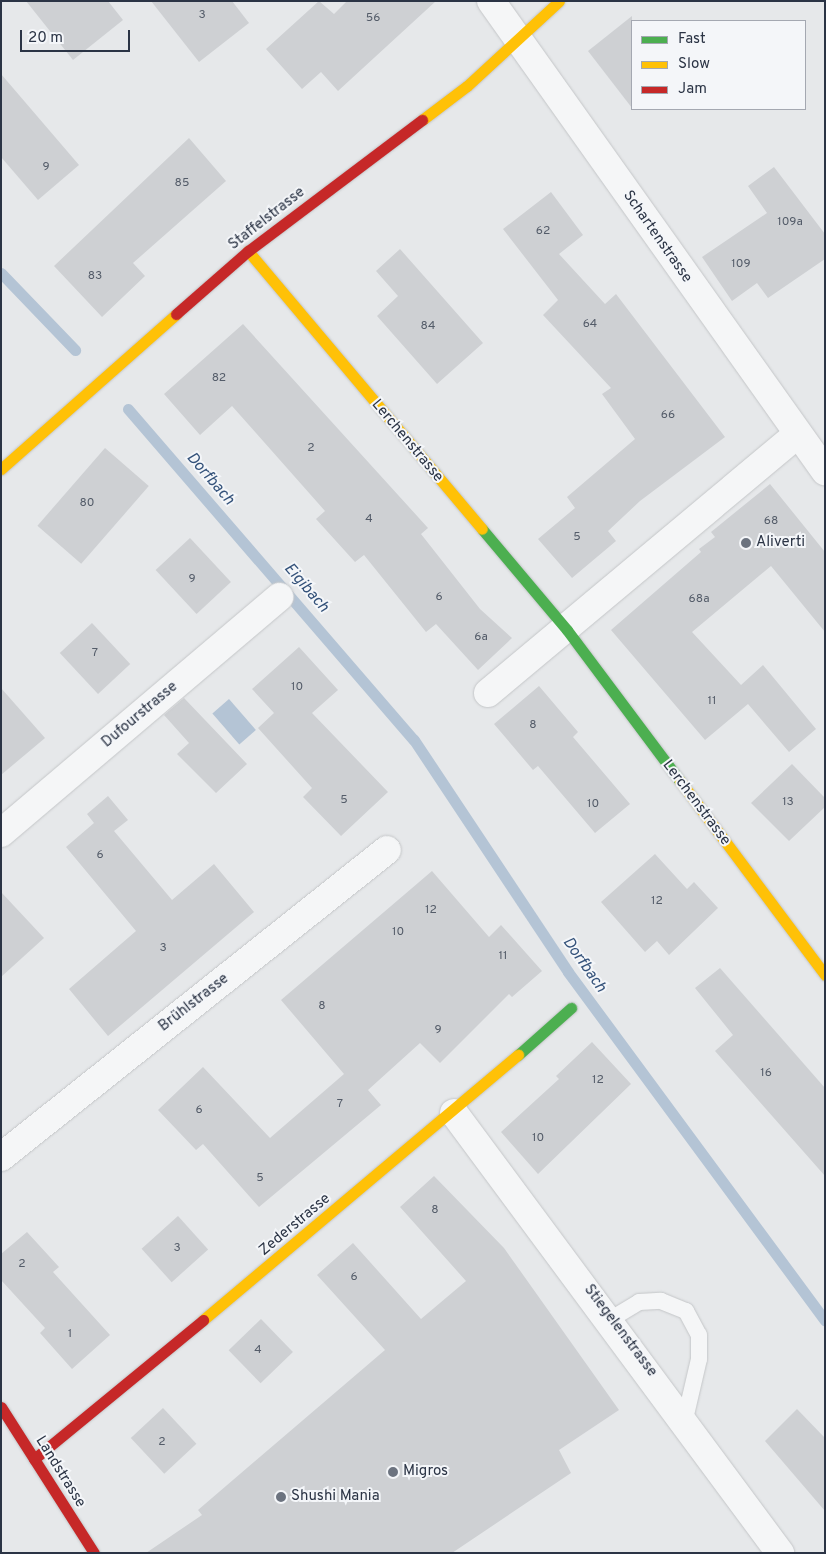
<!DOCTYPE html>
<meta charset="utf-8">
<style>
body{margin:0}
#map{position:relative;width:826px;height:1554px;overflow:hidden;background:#e6e8ea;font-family:Overpass,sans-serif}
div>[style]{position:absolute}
.water>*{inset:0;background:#b4c4d5;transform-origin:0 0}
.stream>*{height:11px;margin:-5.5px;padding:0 5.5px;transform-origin:5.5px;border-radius:5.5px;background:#b4c4d5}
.building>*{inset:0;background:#ced0d3;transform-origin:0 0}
.roads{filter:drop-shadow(0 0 1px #c4c6c8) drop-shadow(0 0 1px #c4c6c8)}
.lane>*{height:16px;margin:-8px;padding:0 8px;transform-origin:8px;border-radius:8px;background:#f5f6f7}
.street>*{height:28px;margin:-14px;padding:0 14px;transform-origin:14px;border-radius:14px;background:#f5f6f7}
.fast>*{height:11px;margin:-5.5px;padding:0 5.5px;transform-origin:5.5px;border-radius:5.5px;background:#4caf50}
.slow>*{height:11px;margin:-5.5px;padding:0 5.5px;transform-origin:5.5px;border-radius:5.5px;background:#ffc107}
.jam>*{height:11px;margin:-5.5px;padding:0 5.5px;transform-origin:5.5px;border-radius:5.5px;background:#c62828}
.dots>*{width:14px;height:14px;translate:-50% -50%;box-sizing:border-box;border:2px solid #f4f6f9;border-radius:50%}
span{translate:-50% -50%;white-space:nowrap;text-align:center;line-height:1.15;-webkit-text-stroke:4px #f4f6f9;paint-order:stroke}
.number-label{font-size:12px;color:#545c69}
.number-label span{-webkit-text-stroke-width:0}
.street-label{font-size:15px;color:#2b3445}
.poi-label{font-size:15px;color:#2b3445}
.left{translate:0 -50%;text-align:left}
.water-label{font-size:16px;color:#34527a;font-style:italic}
.frame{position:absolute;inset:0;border:2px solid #2b3445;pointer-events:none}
.legend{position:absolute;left:631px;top:20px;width:175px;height:90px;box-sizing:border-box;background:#f4f6f9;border:1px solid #a4a8b1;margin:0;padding:6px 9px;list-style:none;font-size:15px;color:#2b3445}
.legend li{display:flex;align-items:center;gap:10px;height:25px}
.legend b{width:25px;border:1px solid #a4a8b1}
.scale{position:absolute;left:20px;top:30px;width:110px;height:22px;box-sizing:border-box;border:2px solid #2b3445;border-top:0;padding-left:6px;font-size:15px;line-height:18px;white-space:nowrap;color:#2b3445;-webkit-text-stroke:4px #f4f6f9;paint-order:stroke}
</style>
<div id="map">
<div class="water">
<i style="left:229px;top:699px;width:41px;height:22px;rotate:49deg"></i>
</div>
<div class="stream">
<i style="left:1px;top:273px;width:107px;rotate:46.1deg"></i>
<i style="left:128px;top:409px;width:437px;rotate:49.2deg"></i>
<i style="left:414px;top:740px;width:278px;rotate:56.4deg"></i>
<i style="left:568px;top:972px;width:433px;rotate:53.6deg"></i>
</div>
<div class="building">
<i style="clip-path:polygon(26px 1px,108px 1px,123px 20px,73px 60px)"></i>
<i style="clip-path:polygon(151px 1px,232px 1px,249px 23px,199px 62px)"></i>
<i style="clip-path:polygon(319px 1px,334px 14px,347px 1px,436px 1px,338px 91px,321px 72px,302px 89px,266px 49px)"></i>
<i style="clip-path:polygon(632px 16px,632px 108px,588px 51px)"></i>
<i style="clip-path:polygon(1px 74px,79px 165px,38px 200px,1px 157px)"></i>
<i style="clip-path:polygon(189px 138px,226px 181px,133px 263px,145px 276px,102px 317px,54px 266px)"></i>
<i style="clip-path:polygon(774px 167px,825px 234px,825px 259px,768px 298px,757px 283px,732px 301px,702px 257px,767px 213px,748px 186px)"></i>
<i style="clip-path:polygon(551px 192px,583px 235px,559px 254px,605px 304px,616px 294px,725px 437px,640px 501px,608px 531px,616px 541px,572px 578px,538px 539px,575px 508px,567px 497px,635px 439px,602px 394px,611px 388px,543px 315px,558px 300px,503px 229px)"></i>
<i style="clip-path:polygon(400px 249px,483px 343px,437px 384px,377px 316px,398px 296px,376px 271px)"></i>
<i style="clip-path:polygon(243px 324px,428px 528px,421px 534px,480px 609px,512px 638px,478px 670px,436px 624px,426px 632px,364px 555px,355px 562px,316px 519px,325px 511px,232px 406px,200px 435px,164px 394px)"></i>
<i style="left:105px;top:448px;width:58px;height:103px;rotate:41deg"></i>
<i style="clip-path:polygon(770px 484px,825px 552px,825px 632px,771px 566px,692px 632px,741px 685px,763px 665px,816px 729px,789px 752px,748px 704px,705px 740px,611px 630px,701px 552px,699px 549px,715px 537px,711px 532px)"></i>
<i style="left:190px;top:538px;width:60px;height:47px;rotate:47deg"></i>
<i style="left:92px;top:623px;width:56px;height:44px;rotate:47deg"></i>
<i style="clip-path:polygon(299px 647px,338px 690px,312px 713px,388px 792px,341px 836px,303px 797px,312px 788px,258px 728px,274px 713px,252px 689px)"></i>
<i style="clip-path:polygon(539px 686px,578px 732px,573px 737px,630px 804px,595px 833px,538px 766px,533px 770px,494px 724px)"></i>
<i style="clip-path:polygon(1px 688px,45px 738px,1px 775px)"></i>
<i style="clip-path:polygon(184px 698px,247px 764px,216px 793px,177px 754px,189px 743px,164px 715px)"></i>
<i style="clip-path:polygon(792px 764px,825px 798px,825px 807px,789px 841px,751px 803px)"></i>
<i style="clip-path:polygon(108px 796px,128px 820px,114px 831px,172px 900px,214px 864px,254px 912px,108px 1036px,69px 989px,136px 931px,66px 847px,94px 823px,87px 814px)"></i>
<i style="clip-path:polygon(655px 854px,687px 889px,694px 882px,718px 908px,669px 955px,657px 941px,645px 952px,601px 902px)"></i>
<i style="clip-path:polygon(432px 871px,489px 937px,501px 925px,542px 971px,512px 997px,509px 994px,440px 1063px,420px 1043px,368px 1090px,381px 1105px,259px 1207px,203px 1144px,196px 1150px,158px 1110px,203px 1067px,270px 1138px,344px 1074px,281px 1000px)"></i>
<i style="clip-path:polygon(1px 892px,44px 938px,1px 977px)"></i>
<i style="clip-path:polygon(720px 968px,825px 1088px,825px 1176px,715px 1051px,733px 1035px,695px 988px)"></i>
<i style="clip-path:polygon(592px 1042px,631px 1084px,538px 1174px,501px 1132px,559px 1079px,556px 1076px)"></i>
<i style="clip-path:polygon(434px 1176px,504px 1248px,619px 1410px,559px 1450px,571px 1473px,452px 1553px,146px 1553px,202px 1515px,198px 1510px,385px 1350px,317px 1275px,353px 1243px,421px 1319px,466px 1281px,400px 1207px)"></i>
<i style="left:178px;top:1216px;width:45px;height:49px;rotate:48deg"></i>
<i style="clip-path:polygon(27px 1232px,59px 1267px,53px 1272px,110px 1335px,72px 1369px,40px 1333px,45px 1328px,1px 1280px,1px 1254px)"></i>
<i style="left:261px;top:1319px;width:46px;height:45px;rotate:46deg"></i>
<i style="left:163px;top:1408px;width:49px;height:44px;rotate:47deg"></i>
<i style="clip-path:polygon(797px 1409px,825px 1438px,825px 1511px,765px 1441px)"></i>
</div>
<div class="roads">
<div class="lane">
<i style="left:611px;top:1319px;width:33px;rotate:-31deg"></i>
<i style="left:639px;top:1302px;width:22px;rotate:-3deg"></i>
<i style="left:661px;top:1301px;width:27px;rotate:22deg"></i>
<i style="left:686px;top:1311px;width:27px;rotate:62deg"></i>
<i style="left:699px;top:1335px;width:24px;rotate:90deg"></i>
<i style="left:699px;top:1359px;width:62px;rotate:103.1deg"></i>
</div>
<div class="street">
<i style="left:491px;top:1px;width:577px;rotate:54.6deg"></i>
<i style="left:488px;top:693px;width:403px;rotate:-39.9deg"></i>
<i style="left:1px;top:833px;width:365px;rotate:-40.3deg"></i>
<i style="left:454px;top:1113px;width:548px;rotate:53.46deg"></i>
<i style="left:1px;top:1157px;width:493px;rotate:-38.5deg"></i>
</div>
<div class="fast">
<i style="left:482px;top:529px;width:132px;rotate:49.9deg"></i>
<i style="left:567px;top:630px;width:189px;rotate:53.2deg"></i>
<i style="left:518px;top:1055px;width:71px;rotate:-41.6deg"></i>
</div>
<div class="slow">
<i style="left:422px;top:120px;width:56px;rotate:-37.1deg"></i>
<i style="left:467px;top:86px;width:125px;rotate:-42.7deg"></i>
<i style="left:248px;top:251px;width:363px;rotate:49.9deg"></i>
<i style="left:1px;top:469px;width:234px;rotate:-41.5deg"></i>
<i style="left:680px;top:781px;width:242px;rotate:53.2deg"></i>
<i style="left:203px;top:1320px;width:412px;rotate:-40.1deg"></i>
</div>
<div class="jam">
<i style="left:176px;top:314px;width:96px;rotate:-41.2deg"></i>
<i style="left:248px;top:251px;width:218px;rotate:-37deg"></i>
<i style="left:1px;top:1407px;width:173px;rotate:57.5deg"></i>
<i style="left:34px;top:1459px;width:219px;rotate:-39.4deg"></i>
</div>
</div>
<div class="dots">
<i style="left:746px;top:543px;background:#6c737f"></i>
<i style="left:393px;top:1472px;background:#6c737f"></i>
<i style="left:281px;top:1497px;background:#6c737f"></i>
</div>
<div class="number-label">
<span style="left:202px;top:16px">3</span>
<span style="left:373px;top:19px">56</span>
<span style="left:46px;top:168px">9</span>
<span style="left:182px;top:184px">85</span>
<span style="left:790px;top:223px">109a</span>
<span style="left:543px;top:232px">62</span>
<span style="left:741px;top:265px">109</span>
<span style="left:95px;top:277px">83</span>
<span style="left:590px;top:325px">64</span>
<span style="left:428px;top:327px">84</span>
<span style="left:219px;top:379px">82</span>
<span style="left:668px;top:416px">66</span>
<span style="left:311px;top:449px">2</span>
<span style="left:87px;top:504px">80</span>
<span style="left:369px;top:520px">4</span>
<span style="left:771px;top:522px">68</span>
<span style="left:577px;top:538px">5</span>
<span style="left:192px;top:580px">9</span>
<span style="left:439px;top:598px">6</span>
<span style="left:699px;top:600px">68a</span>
<span style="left:481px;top:638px">6a</span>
<span style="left:95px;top:654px">7</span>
<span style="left:297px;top:688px">10</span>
<span style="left:712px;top:702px">11</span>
<span style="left:533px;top:726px">8</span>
<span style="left:344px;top:801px">5</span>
<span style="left:788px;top:803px">13</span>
<span style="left:593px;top:805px">10</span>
<span style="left:100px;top:856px">6</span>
<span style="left:657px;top:902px">12</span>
<span style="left:431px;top:911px">12</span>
<span style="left:398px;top:933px">10</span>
<span style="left:163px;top:949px">3</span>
<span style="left:503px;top:957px">11</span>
<span style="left:322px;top:1007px">8</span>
<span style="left:438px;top:1031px">9</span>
<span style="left:766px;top:1074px">16</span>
<span style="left:598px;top:1081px">12</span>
<span style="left:340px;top:1105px">7</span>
<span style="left:199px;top:1111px">6</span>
<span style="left:538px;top:1139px">10</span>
<span style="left:260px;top:1179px">5</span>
<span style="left:435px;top:1211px">8</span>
<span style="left:177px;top:1249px">3</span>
<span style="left:22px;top:1265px">2</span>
<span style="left:354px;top:1278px">6</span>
<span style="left:70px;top:1335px">1</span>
<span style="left:258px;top:1351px">4</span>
<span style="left:162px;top:1443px">2</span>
</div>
<div class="street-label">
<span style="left:267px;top:219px;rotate:-38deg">Staffelstrasse</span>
<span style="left:657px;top:237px;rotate:55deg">Schartenstrasse</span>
<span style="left:407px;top:441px;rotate:50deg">Lerchenstrasse</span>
<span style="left:140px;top:715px;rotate:-40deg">Dufourstrasse</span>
<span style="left:696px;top:803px;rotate:53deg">Lerchenstrasse</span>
<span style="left:194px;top:1003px;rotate:-38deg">Brühlstrasse</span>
<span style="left:295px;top:1225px;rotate:-40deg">Zederstrasse</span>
<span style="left:620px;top:1331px;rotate:53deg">Stiegelenstrasse</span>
<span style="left:60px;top:1472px;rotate:58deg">Landstrasse</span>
</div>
<div class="poi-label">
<span class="left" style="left:756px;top:543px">Aliverti</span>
<span class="left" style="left:403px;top:1472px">Migros</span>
<span class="left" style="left:291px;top:1497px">Shushi Mania</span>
</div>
<div class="water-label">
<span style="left:210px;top:479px;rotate:49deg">Dorfbach</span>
<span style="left:306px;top:588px;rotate:49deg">Eigibach</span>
<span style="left:584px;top:965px;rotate:55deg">Dorfbach</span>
</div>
<div class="frame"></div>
<ul class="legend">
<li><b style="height:6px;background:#4caf50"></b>Fast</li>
<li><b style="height:6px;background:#ffc107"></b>Slow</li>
<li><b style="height:6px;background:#c62828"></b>Jam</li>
</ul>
<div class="scale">20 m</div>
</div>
